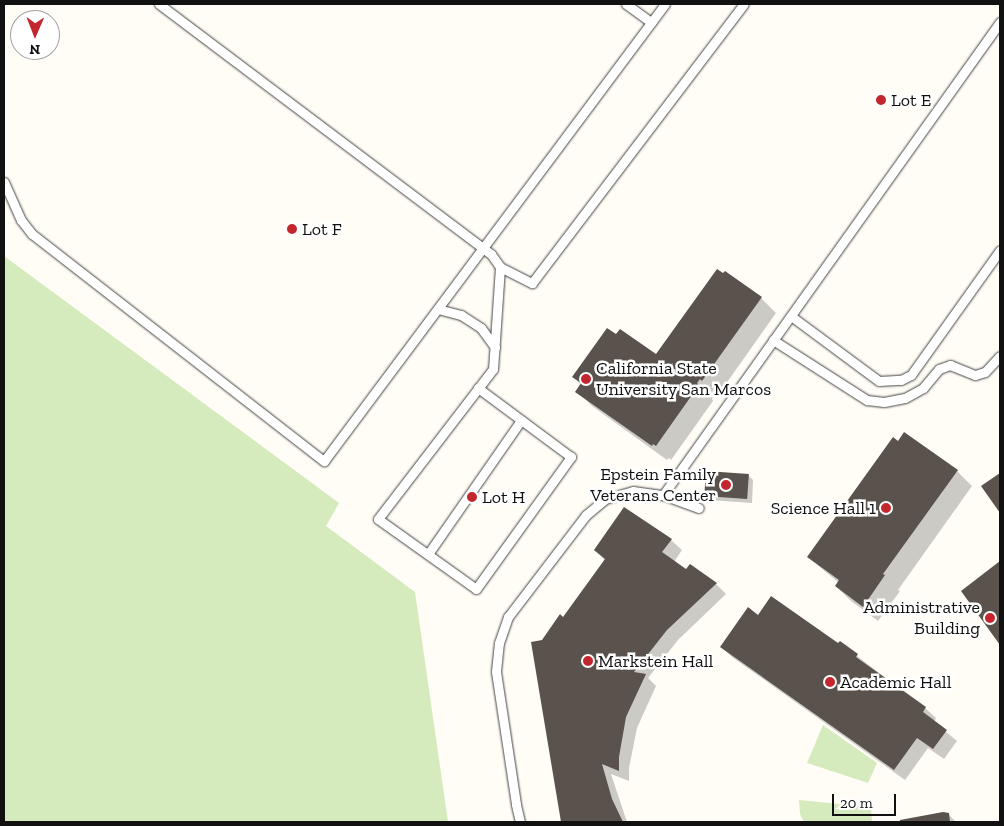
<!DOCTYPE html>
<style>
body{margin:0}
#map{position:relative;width:1004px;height:826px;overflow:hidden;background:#fffdf5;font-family:"Zilla Slab",serif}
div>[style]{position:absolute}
.green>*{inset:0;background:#d5ebbd}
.shadow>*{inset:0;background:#0003}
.building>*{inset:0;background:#5a524d;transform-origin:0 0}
.roads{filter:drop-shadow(0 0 1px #444) drop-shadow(0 0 1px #444)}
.lane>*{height:9px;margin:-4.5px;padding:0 4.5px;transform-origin:4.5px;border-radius:4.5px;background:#fff}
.dots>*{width:14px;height:14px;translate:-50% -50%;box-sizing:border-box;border:2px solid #fff;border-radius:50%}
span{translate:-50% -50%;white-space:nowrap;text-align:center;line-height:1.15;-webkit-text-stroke:5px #fff;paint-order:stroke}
.poi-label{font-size:18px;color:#111}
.left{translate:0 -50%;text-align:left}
.right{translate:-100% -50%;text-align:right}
.frame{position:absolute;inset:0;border:5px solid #111;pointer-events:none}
.north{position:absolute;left:10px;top:10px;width:50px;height:50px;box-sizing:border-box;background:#fff;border:1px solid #a0a0a0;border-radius:50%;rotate:181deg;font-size:14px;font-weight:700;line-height:20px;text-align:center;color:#111}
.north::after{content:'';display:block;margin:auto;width:18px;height:22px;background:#c4262e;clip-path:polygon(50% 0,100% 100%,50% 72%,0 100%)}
.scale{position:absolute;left:832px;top:794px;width:64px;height:22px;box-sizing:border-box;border:2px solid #111;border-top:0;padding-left:6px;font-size:15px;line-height:18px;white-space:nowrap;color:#111;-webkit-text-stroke:4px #fff;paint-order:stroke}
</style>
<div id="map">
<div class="green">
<i style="clip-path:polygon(4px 256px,339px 503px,326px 526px,415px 592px,448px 822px,4px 822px)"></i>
<i style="clip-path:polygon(823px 725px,877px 763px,868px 783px,807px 763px)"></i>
<i style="clip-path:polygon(799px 800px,871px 807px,872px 822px,804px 822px,800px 814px)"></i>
</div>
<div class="shadow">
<i style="clip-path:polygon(761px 298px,776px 313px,718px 395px,716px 393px,712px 399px,713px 401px,671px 460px,669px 458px,667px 460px,592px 406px,577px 391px,581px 385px,574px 377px,656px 356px)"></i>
<i style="clip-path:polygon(957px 471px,972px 486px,898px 590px,900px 591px,878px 621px,851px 601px,836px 586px,839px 583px,808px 557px)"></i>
<i style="clip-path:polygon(748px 475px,753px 480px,752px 503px,710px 500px,705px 495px)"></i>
<i style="clip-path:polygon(671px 540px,682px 550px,674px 562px,686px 570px,716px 584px,726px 594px,678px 640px,648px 678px,656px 686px,637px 728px,629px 768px,629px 781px,611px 774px,627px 822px,562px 822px,532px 643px,543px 641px,564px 619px,605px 560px,595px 550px)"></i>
<i style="clip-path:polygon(1000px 562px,1000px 643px,963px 591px)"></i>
<i style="clip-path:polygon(758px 616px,838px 645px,840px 643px,925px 708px,936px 718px,934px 722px,957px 741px,944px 759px,928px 748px,905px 780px,732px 657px,721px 646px)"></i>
<i style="clip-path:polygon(948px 814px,956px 822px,901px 821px)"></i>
</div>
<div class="building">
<i style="clip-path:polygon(717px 269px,723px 273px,725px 271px,762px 297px,702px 381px,700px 379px,697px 383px,699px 385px,656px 446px,653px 444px,652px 446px,575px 392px,581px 383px,572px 377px,607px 328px,616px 334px,620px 329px,656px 354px)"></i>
<i style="clip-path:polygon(904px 432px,958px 470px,883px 574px,885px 575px,863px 607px,835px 586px,839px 580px,807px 557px,893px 437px,898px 441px)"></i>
<i style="left:706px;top:471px;width:43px;height:25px;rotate:4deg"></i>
<i style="clip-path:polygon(1000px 473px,1000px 513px,981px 486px)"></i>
<i style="clip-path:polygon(624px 507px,672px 539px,662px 552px,686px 569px,690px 564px,717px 583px,667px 630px,634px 672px,646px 674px,626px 717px,619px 757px,619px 771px,602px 764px,612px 799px,623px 822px,561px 822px,531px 642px,542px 640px,560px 614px,563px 617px,605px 559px,594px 550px)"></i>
<i style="clip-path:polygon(1000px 561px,1000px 645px,961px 591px)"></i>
<i style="clip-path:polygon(771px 596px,838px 643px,840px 641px,858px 654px,856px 657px,926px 707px,923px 712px,947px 730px,933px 749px,917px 738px,894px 770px,720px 647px,748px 607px,758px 615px)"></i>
<i style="clip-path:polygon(943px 812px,949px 813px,950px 822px,900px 822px,900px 820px)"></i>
</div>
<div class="roads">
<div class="lane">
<i style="left:159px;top:4px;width:416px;rotate:37deg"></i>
<i style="left:491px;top:254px;width:16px;rotate:55deg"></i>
<i style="left:500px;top:267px;width:102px;rotate:93.9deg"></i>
<i style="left:493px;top:369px;width:189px;rotate:127.5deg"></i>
<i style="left:378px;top:519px;width:120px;rotate:35.5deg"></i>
<i style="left:476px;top:589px;width:163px;rotate:-54.3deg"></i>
<i style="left:571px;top:457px;width:116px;rotate:-143.4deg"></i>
<i style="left:626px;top:4px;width:31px;rotate:36deg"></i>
<i style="left:4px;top:182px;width:42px;rotate:65.9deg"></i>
<i style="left:21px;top:220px;width:18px;rotate:52deg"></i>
<i style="left:32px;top:234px;width:370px;rotate:37.9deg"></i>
<i style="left:324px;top:461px;width:570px;rotate:-53.27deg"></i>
<i style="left:500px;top:267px;width:36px;rotate:27deg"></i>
<i style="left:532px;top:283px;width:350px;rotate:-52.8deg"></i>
<i style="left:438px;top:309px;width:24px;rotate:15deg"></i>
<i style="left:461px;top:315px;width:24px;rotate:33deg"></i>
<i style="left:481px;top:328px;width:24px;rotate:54deg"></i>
<i style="left:791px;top:316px;width:109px;rotate:36.5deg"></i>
<i style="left:879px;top:381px;width:22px;rotate:-3deg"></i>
<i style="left:901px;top:380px;width:11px;rotate:-27deg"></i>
<i style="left:911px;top:375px;width:153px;rotate:-54.5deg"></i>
<i style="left:773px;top:340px;width:112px;rotate:32.6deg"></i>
<i style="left:867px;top:400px;width:17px;rotate:7deg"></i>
<i style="left:884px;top:402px;width:21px;rotate:-11deg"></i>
<i style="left:905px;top:398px;width:21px;rotate:-29deg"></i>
<i style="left:923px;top:388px;width:25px;rotate:-50deg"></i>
<i style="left:939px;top:369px;width:12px;rotate:-20deg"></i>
<i style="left:950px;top:365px;width:27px;rotate:22deg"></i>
<i style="left:975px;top:375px;width:10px;rotate:-17deg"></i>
<i style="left:985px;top:372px;width:22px;rotate:-47deg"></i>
<i style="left:663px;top:495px;width:581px;rotate:-54.53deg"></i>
<i style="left:428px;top:554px;width:163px;rotate:-55.2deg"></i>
<i style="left:520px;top:822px;width:18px;rotate:-103deg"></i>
<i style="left:516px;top:804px;width:134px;rotate:-98.6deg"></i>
<i style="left:496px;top:671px;width:28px;rotate:-84deg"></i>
<i style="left:499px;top:643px;width:28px;rotate:-71deg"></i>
<i style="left:508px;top:617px;width:128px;rotate:-52.6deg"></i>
<i style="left:586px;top:515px;width:25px;rotate:-40deg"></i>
<i style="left:605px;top:499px;width:29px;rotate:-16deg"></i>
<i style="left:633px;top:491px;width:30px;rotate:8deg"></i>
<i style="left:663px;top:495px;width:38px;rotate:20deg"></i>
</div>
</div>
<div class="dots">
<i style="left:881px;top:100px;background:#c4262e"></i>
<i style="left:292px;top:229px;background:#c4262e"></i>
<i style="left:586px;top:379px;background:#c4262e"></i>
<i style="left:726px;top:485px;background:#c4262e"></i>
<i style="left:472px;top:497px;background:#c4262e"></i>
<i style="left:886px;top:508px;background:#c4262e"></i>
<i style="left:990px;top:618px;background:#c4262e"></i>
<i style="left:588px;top:661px;background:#c4262e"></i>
<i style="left:830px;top:682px;background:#c4262e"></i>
</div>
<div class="poi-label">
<span class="left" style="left:891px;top:100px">Lot E</span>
<span class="left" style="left:302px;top:229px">Lot F</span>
<span class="left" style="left:596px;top:379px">California State<br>University San Marcos</span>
<span class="right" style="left:716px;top:485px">Epstein Family<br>Veterans Center</span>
<span class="left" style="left:482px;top:497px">Lot H</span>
<span class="right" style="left:876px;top:508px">Science Hall 1</span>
<span class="right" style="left:980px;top:618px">Administrative<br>Building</span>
<span class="left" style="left:598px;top:661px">Markstein Hall</span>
<span class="left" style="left:840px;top:682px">Academic Hall</span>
</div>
<div class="frame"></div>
<div class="north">N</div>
<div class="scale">20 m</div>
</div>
